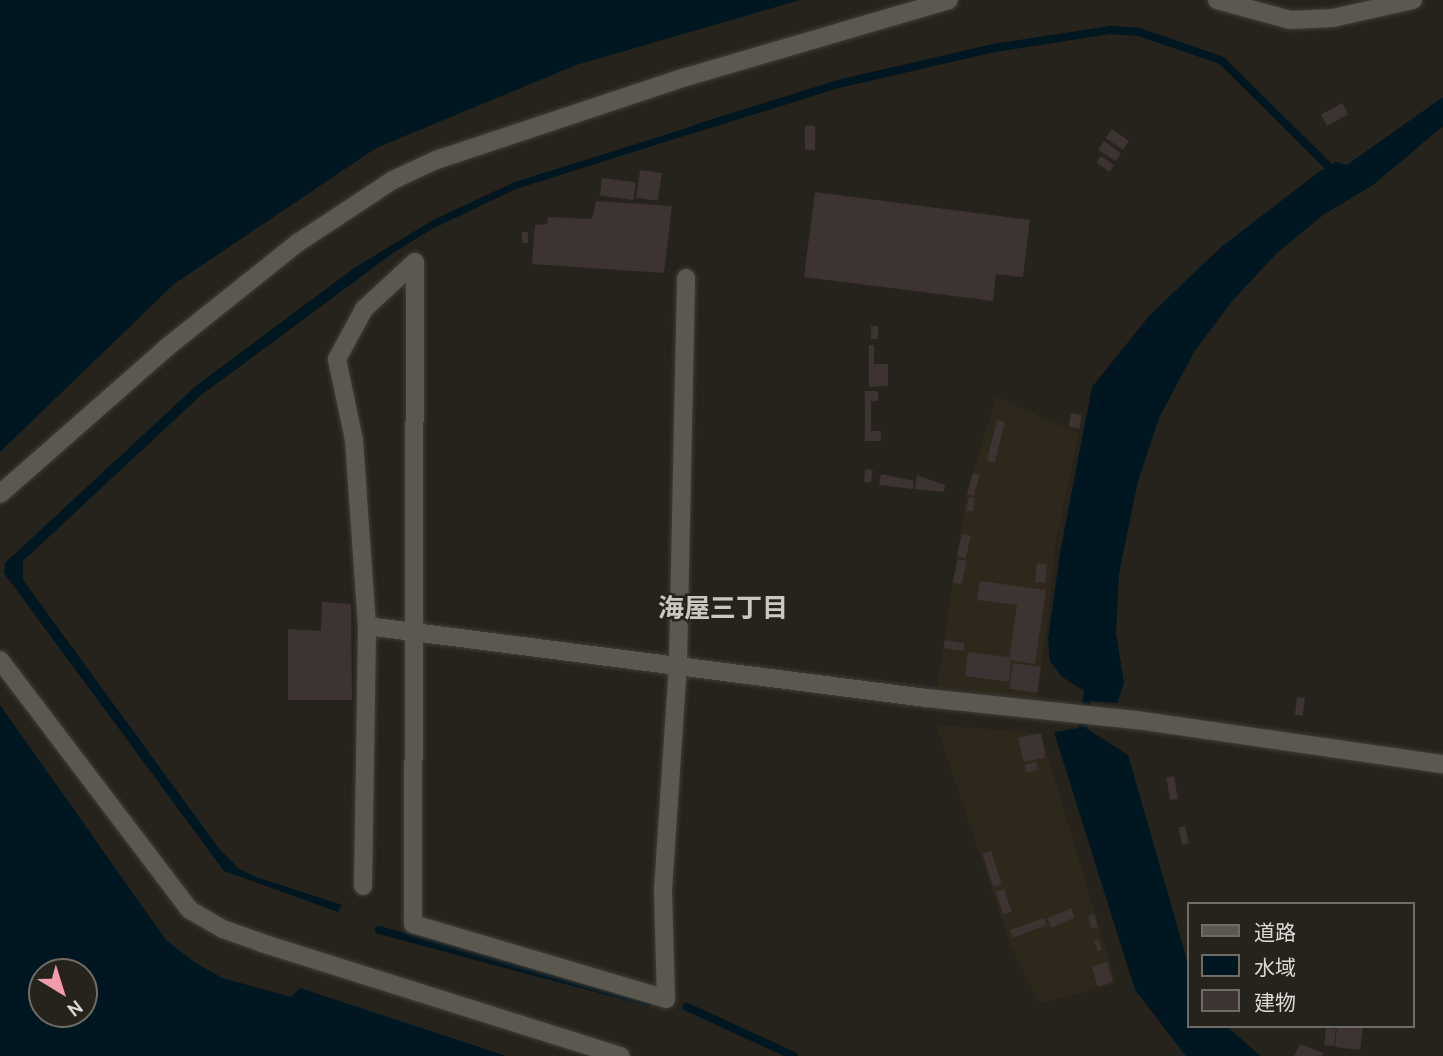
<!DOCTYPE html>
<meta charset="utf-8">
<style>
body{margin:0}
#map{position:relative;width:1443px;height:1056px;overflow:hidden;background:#25231c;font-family:Cabin,"Noto Sans JP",sans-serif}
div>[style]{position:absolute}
.built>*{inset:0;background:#2d281b}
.water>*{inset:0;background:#001620}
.stream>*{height:8px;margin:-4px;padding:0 4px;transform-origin:4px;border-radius:4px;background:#001620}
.building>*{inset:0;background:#3c3332;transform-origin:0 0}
.roads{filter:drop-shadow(0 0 2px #3f3d38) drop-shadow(0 0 2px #3f3d38)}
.minor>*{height:18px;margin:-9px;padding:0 9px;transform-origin:9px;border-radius:9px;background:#5b5850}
span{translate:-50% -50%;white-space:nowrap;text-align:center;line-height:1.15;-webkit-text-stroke:5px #25231c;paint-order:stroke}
.neighbourhood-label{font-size:26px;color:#ccc8c0;font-weight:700}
.legend{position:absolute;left:1187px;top:902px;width:228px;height:126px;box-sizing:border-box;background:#25231c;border:2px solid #6e6c66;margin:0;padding:9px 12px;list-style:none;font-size:21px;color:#dbd9d5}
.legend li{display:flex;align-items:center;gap:14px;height:35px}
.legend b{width:35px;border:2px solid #6e6c66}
.north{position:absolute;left:28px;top:958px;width:70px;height:70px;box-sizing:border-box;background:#25231c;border:2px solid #6e6c66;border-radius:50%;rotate:142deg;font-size:19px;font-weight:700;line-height:28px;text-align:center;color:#dbd9d5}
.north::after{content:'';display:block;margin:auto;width:24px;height:32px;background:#f39aab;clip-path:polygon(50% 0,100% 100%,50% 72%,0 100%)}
</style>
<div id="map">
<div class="built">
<i style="clip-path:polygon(996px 397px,1079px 433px,1056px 541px,1038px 698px,937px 688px,966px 496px)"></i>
<i style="clip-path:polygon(936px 725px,1041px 733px,1116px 983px,1039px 1004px,1010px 943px)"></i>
</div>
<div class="water">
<i style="clip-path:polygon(0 0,800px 0,576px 65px,376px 148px,174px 284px,0 452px)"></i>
<i style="clip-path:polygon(1443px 97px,1443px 126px,1373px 185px,1323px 215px,1277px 253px,1233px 300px,1194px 352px,1159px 418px,1138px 481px,1119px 573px,1116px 633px,1124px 683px,1117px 703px,1091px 701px,1087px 729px,1128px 755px,1189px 967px,1189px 1026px,1226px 1026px,1261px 1056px,1186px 1056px,1135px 990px,1054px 732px,1078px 728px,1084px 691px,1062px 677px,1050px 661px,1048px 639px,1060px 553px,1092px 387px,1149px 316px,1220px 248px,1320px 171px,1336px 162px,1347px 165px)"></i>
<i style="clip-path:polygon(703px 123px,706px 129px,516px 189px,432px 229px,393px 253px,200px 396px,23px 561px,23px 580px,220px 850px,239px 869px,256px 877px,342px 905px,338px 912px,224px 871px,4px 573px,5px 563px,197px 385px,353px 269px,433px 220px,515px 182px)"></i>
<i style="clip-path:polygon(evenodd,0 705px,166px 940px,194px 962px,222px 978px,291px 997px,300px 988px,506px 1056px,0 1056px,0 705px,84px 972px,84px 1014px,42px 1014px,42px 972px,84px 972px)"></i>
</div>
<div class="stream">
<i style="left:697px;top:128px;width:148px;rotate:-17.3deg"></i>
<i style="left:838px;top:84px;width:160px;rotate:-13deg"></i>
<i style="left:994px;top:48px;width:117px;rotate:-8.8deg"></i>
<i style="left:1110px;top:30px;width:29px;rotate:4deg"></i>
<i style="left:1139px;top:32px;width:87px;rotate:18.9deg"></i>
<i style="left:1221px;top:60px;width:159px;rotate:44.7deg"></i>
<i style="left:379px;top:930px;width:278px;rotate:15deg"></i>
<i style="left:687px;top:1007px;width:118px;rotate:24.6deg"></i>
</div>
<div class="building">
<i style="left:1342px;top:103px;width:13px;height:24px;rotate:61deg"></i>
<i style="left:805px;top:126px;width:10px;height:24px"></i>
<i style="left:1112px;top:129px;width:21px;height:11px;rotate:35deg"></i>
<i style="clip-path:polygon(1104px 141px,1121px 153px,1116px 161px,1098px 150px)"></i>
<i style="left:1101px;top:156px;width:16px;height:8px;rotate:35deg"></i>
<i style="left:640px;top:170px;width:22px;height:28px;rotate:8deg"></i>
<i style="left:602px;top:178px;width:34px;height:18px;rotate:7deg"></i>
<i style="clip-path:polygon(815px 192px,1030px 220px,1023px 277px,996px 274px,993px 301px,804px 277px)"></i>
<i style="clip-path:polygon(596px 201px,672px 206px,664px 273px,532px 264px,535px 225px,547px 224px,548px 217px,592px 219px)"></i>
<i style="left:522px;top:232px;width:6px;height:11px"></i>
<i style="left:871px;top:326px;width:7px;height:13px"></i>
<i style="clip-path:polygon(869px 345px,874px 345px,874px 364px,888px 364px,888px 386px,869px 387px)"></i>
<i style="clip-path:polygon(865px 391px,878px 391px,878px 401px,871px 401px,871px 431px,881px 431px,881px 441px,865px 441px)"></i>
<i style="left:1071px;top:413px;width:11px;height:14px;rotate:10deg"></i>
<i style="left:997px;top:420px;width:8px;height:42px;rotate:14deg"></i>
<i style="clip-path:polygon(865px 469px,873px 470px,871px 482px,864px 482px)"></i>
<i style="left:973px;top:473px;width:7px;height:22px;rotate:16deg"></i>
<i style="clip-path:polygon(881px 474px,914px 481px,913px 489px,879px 485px)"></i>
<i style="clip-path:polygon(917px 475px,945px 485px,944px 492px,915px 489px)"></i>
<i style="clip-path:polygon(969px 497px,975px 498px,973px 511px,966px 511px)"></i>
<i style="left:962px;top:534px;width:9px;height:23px;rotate:13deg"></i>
<i style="left:958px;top:559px;width:9px;height:24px;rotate:13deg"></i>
<i style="left:1037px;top:563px;width:10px;height:19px;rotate:6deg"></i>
<i style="clip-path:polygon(980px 581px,1046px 590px,1035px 664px,1009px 660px,1017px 605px,977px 600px)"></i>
<i style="clip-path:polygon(322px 602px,351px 604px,352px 700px,288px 700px,288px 629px,321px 631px)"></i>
<i style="left:945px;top:640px;width:20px;height:8px;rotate:9deg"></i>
<i style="clip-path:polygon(968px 652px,1008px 657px,1011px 662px,1009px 682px,965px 676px)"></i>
<i style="left:1013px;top:663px;width:28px;height:26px;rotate:8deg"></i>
<i style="left:1297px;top:697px;width:8px;height:18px;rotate:7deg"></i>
<i style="left:1041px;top:733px;width:25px;height:23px;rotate:79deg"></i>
<i style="left:1036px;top:762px;width:8px;height:12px;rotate:76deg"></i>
<i style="left:1174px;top:776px;width:23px;height:8px;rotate:80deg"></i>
<i style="left:1185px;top:826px;width:18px;height:7px;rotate:77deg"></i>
<i style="left:991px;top:851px;width:35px;height:9px;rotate:72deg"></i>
<i style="left:1004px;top:889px;width:24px;height:9px;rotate:71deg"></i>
<i style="left:1071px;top:908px;width:10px;height:26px;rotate:66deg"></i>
<i style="clip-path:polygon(1094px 914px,1098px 927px,1091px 928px,1088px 916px)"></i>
<i style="clip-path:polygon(1044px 918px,1046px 925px,1013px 938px,1010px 930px)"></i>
<i style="left:1099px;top:939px;width:11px;height:5px;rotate:75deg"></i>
<i style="left:1107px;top:962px;width:21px;height:16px;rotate:73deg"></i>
<i style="clip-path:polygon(1337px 1026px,1363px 1026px,1360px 1050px,1335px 1047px)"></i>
<i style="left:1326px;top:1028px;width:10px;height:17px;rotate:6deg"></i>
<i style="clip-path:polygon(1300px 1044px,1323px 1053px,1322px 1056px,1294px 1056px)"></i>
</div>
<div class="roads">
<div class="minor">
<i style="left:1217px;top:0;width:76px;rotate:15.3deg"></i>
<i style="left:1290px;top:20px;width:43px;rotate:-2.7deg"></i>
<i style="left:1333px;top:18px;width:82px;rotate:-12.7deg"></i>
<i style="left:415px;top:262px;width:662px;rotate:90.17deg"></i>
<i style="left:413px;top:924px;width:264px;rotate:16.5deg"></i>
<i style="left:666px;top:999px;width:109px;rotate:-91.6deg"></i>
<i style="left:663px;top:890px;width:227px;rotate:-86.2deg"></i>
<i style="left:678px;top:663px;width:385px;rotate:-88.8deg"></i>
<i style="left:0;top:494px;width:221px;rotate:-41.3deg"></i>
<i style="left:166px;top:348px;width:170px;rotate:-38.6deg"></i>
<i style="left:299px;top:242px;width:113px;rotate:-33.4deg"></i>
<i style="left:393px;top:180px;width:47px;rotate:-24.9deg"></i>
<i style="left:436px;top:160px;width:256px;rotate:-18.4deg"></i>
<i style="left:679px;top:79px;width:281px;rotate:-16.3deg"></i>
<i style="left:367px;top:626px;width:186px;rotate:-94deg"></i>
<i style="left:354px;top:440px;width:83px;rotate:-101.9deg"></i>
<i style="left:337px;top:359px;width:57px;rotate:-61.6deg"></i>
<i style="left:364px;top:309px;width:69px;rotate:-42.7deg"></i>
<i style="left:0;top:660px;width:314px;rotate:52.8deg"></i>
<i style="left:190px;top:910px;width:38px;rotate:30deg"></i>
<i style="left:223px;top:929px;width:41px;rotate:19.7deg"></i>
<i style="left:262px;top:943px;width:376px;rotate:17.5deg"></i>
<i style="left:363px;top:886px;width:260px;rotate:-89.1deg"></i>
<i style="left:367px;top:626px;width:564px;rotate:7.34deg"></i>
<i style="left:926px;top:698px;width:211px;rotate:6deg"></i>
<i style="left:1136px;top:720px;width:310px;rotate:8.2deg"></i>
</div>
</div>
<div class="neighbourhood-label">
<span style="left:723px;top:609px">海屋三丁目</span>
</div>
<ul class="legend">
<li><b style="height:9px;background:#5b5850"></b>道路</li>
<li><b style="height:19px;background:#001620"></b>水域</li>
<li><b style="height:19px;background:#3c3332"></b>建物</li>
</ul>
<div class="north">N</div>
</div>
